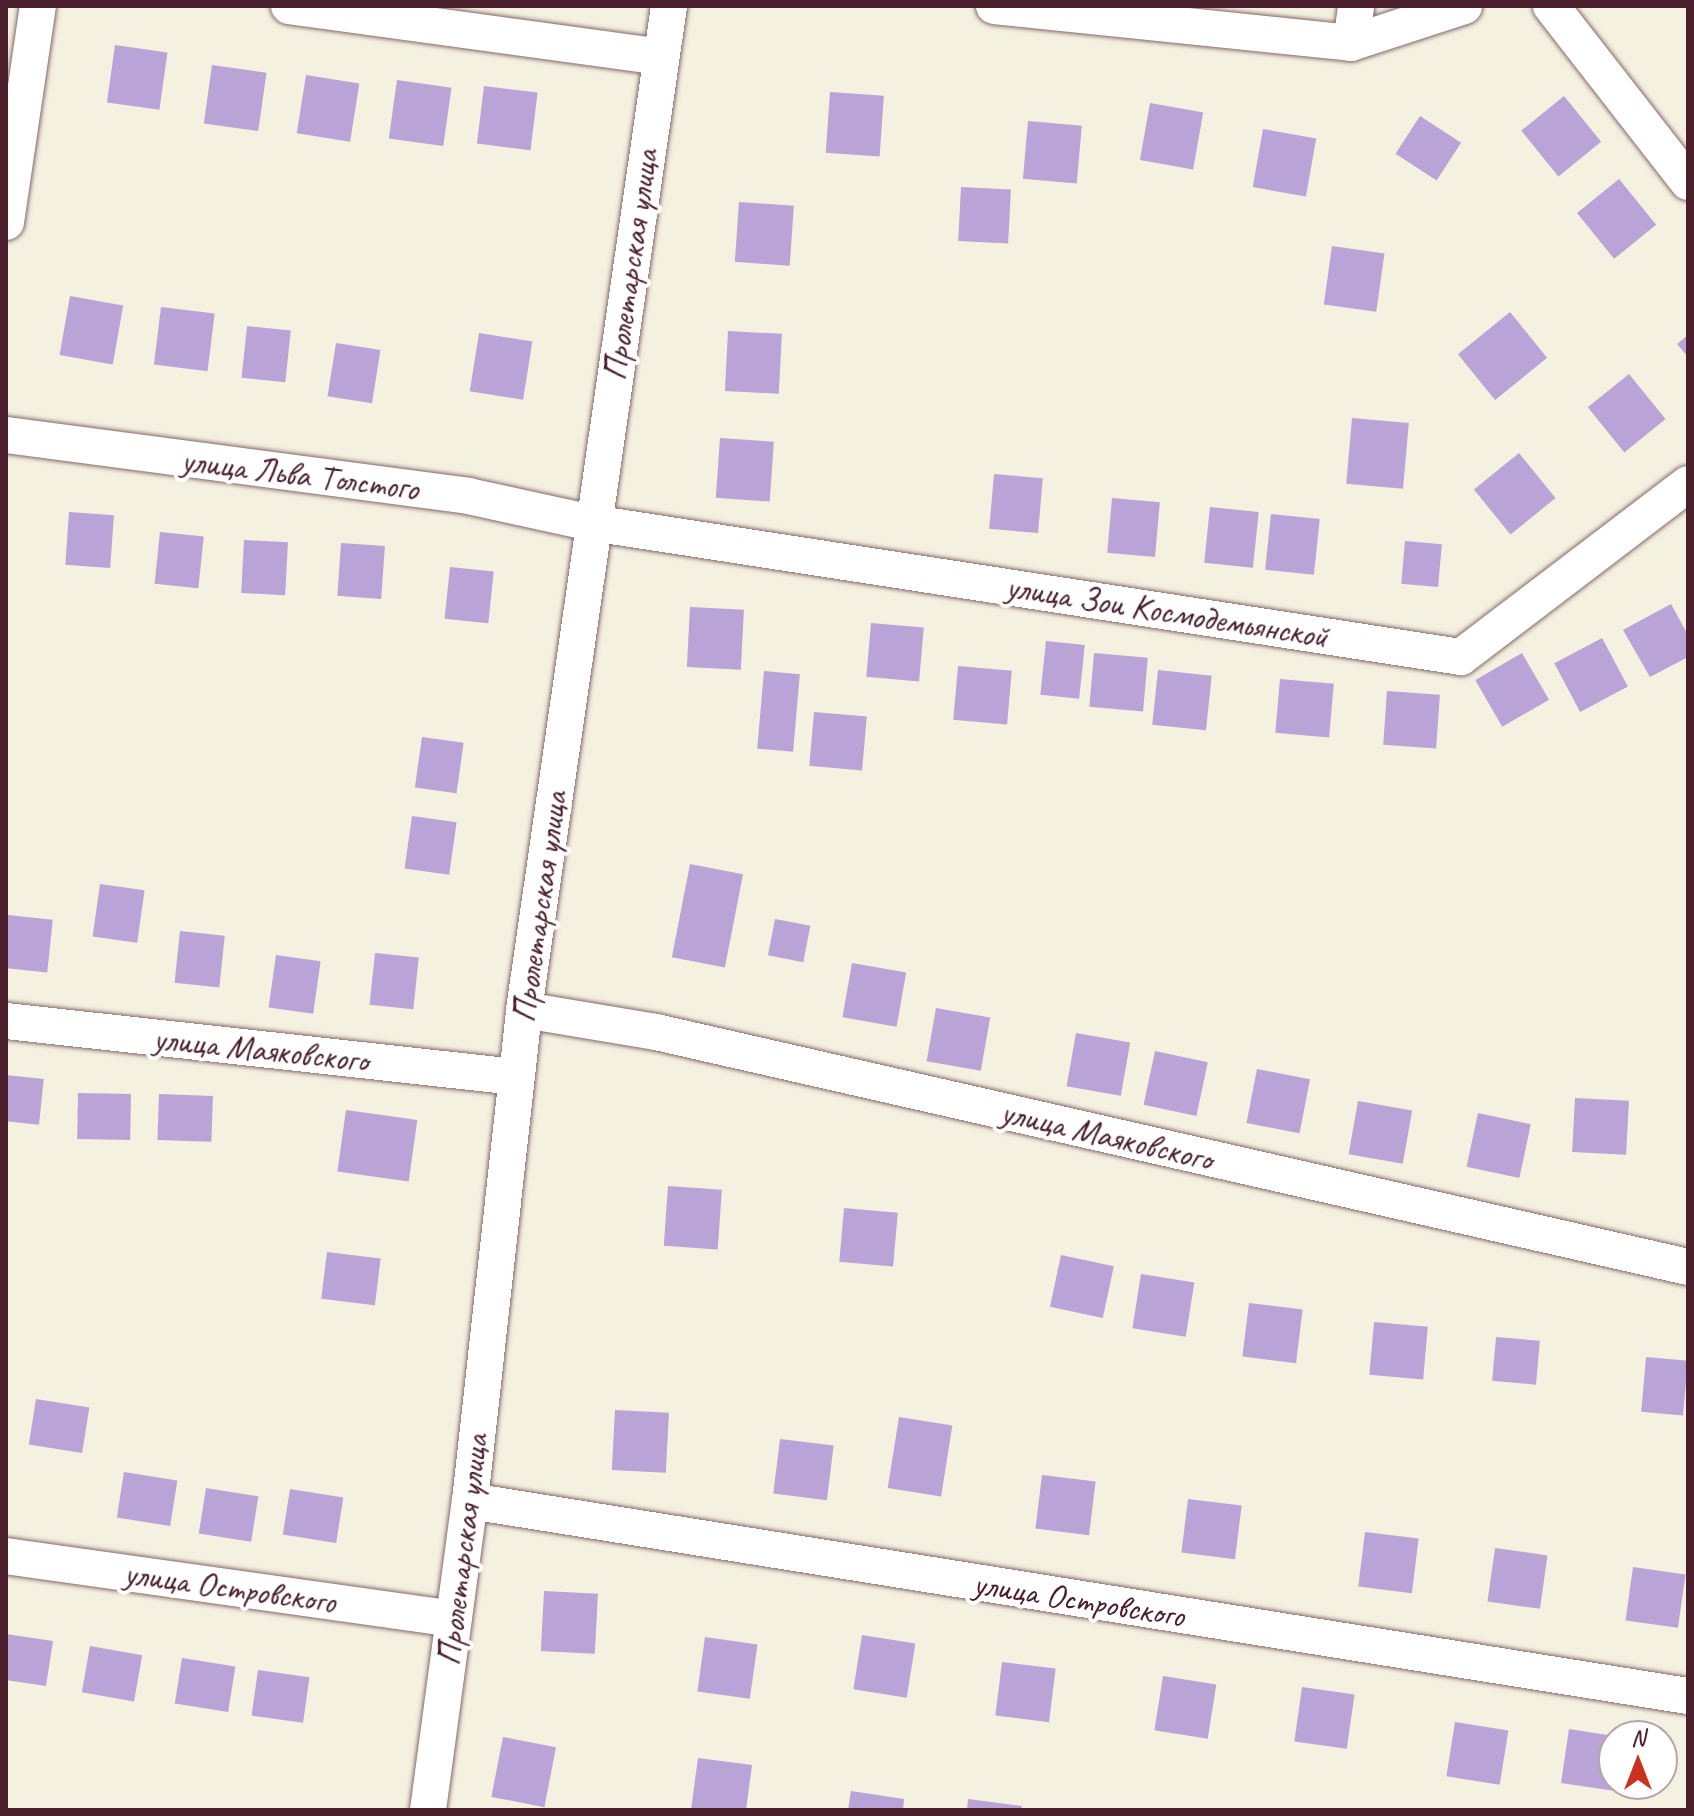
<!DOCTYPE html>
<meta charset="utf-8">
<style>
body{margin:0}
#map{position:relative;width:1694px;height:1816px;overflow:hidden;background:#f4f1e0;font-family:Caveat,sans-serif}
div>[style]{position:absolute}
.building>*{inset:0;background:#baa3d6;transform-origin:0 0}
.roads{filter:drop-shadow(0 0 2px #86686a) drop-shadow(0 0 2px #86686a)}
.minor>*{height:36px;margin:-18px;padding:0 18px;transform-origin:18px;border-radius:18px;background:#fff}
span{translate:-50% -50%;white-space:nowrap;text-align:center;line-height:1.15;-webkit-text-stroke:8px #fff;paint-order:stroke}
.street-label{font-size:34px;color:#4a1f2b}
.frame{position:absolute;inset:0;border:8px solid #4a1f2b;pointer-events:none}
.north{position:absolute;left:1598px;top:1720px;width:80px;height:80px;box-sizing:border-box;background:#fff;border:2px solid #b7a5aa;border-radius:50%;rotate:0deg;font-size:22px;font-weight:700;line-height:32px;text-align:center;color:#4a1f2b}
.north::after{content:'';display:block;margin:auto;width:28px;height:36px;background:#c8321e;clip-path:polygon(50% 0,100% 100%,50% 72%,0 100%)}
</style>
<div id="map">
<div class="building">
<i style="left:115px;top:45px;width:53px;height:58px;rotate:8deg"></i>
<i style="left:212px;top:65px;width:55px;height:59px;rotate:8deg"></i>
<i style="left:306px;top:75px;width:54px;height:59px;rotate:9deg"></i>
<i style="left:397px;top:80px;width:55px;height:59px;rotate:8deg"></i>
<i style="left:484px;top:86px;width:54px;height:58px;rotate:7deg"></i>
<i style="left:830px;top:92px;width:54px;height:61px;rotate:4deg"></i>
<i style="left:1564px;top:96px;width:59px;height:55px;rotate:51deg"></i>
<i style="left:1150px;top:103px;width:54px;height:58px;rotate:10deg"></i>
<i style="left:1420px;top:116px;width:49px;height:45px;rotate:33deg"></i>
<i style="left:1028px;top:121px;width:54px;height:58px;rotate:5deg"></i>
<i style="left:1263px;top:129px;width:54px;height:59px;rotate:10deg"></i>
<i style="left:1619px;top:179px;width:59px;height:54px;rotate:51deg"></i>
<i style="left:961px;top:187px;width:50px;height:54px;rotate:3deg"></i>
<i style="left:739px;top:202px;width:55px;height:60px;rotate:4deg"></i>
<i style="left:1332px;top:246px;width:53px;height:59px;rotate:8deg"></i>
<i style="left:70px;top:296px;width:54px;height:60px;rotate:10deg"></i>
<i style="left:161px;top:307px;width:54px;height:58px;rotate:7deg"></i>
<i style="left:1510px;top:312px;width:59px;height:67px;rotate:51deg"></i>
<i style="left:247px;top:326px;width:44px;height:52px;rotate:6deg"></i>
<i style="left:728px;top:331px;width:54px;height:60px;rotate:3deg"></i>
<i style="left:479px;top:333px;width:54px;height:59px;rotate:9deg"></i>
<i style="clip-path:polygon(1688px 335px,1688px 357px,1677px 344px)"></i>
<i style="left:336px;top:343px;width:45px;height:54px;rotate:9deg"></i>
<i style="left:1629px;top:374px;width:58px;height:53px;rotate:51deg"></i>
<i style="left:1352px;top:418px;width:57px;height:66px;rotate:5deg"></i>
<i style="left:720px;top:438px;width:54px;height:60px;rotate:4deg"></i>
<i style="left:1519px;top:453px;width:58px;height:58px;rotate:51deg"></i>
<i style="left:994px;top:474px;width:49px;height:55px;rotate:5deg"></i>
<i style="left:1112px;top:498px;width:48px;height:55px;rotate:5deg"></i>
<i style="left:1210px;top:507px;width:49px;height:56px;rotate:6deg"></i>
<i style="left:69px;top:512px;width:45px;height:53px;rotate:4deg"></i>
<i style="left:1271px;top:514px;width:49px;height:56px;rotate:6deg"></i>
<i style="left:160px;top:532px;width:44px;height:52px;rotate:6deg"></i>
<i style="left:244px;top:540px;width:44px;height:53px;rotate:3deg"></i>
<i style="left:1405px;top:541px;width:37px;height:43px;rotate:5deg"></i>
<i style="left:341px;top:543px;width:44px;height:53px;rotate:4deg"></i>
<i style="left:450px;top:567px;width:44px;height:52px;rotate:6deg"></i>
<i style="clip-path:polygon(1671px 604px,1688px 635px,1688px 657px,1650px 677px,1623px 630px)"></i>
<i style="left:690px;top:607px;width:54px;height:60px;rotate:3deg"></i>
<i style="left:871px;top:623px;width:53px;height:54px;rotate:5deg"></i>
<i style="left:1602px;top:638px;width:55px;height:54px;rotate:62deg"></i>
<i style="left:1046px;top:641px;width:39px;height:54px;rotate:6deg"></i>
<i style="left:1094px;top:653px;width:54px;height:54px;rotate:5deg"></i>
<i style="left:1522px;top:653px;width:54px;height:54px;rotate:60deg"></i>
<i style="left:958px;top:666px;width:54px;height:54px;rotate:5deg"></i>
<i style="left:1158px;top:670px;width:54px;height:55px;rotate:6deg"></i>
<i style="left:764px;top:671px;width:36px;height:78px;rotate:5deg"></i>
<i style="left:1280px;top:679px;width:54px;height:54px;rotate:5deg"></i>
<i style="left:1387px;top:691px;width:53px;height:54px;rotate:4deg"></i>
<i style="left:814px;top:712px;width:53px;height:54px;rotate:5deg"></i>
<i style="left:422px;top:737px;width:42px;height:51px;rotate:8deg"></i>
<i style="left:412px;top:816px;width:45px;height:53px;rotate:8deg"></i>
<i style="left:690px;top:864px;width:54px;height:95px;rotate:11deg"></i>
<i style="left:100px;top:884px;width:45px;height:53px;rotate:8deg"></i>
<i style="left:8px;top:915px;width:45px;height:53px;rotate:6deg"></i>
<i style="left:775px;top:919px;width:36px;height:37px;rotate:11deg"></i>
<i style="left:180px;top:931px;width:45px;height:52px;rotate:6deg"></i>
<i style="left:375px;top:953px;width:44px;height:52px;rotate:6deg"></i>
<i style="left:276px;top:955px;width:45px;height:53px;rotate:8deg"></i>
<i style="left:852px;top:963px;width:55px;height:55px;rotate:10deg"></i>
<i style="left:936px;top:1008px;width:55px;height:54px;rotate:10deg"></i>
<i style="left:1076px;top:1033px;width:55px;height:54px;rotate:10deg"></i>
<i style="left:1155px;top:1051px;width:54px;height:55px;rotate:12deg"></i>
<i style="left:1257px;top:1069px;width:54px;height:55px;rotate:11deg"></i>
<i style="left:6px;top:1075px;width:38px;height:46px;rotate:6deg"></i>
<i style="left:78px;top:1093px;width:53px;height:46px;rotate:1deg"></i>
<i style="left:159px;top:1094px;width:54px;height:46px;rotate:2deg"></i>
<i style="left:1575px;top:1098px;width:54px;height:54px;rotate:3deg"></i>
<i style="left:1358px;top:1101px;width:55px;height:54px;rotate:10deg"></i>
<i style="left:346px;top:1110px;width:72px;height:62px;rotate:8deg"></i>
<i style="left:1478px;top:1113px;width:54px;height:55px;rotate:12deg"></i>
<i style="left:668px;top:1186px;width:54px;height:60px;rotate:4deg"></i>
<i style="left:844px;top:1208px;width:54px;height:54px;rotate:5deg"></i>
<i style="left:327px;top:1252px;width:54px;height:47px;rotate:7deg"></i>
<i style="left:1061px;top:1255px;width:54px;height:53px;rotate:12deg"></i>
<i style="left:1141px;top:1274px;width:54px;height:55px;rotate:9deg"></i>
<i style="left:1249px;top:1303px;width:54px;height:54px;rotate:7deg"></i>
<i style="left:1374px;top:1322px;width:54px;height:53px;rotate:5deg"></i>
<i style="left:1496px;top:1337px;width:44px;height:44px;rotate:5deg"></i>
<i style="left:1646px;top:1357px;width:42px;height:55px;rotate:5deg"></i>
<i style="left:36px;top:1399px;width:54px;height:46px;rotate:9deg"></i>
<i style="left:615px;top:1410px;width:54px;height:60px;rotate:3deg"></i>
<i style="left:899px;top:1417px;width:54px;height:72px;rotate:9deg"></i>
<i style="left:780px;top:1439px;width:54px;height:55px;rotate:7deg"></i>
<i style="left:124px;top:1472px;width:54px;height:46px;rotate:9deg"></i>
<i style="left:1042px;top:1475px;width:54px;height:54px;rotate:7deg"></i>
<i style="left:206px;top:1488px;width:53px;height:46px;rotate:9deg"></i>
<i style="left:290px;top:1489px;width:54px;height:46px;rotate:9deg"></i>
<i style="left:1188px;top:1499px;width:54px;height:54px;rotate:7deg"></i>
<i style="left:1365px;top:1532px;width:54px;height:55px;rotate:7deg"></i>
<i style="left:1495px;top:1548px;width:53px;height:54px;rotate:8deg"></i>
<i style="left:1633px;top:1567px;width:53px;height:54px;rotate:8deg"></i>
<i style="left:544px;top:1591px;width:54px;height:60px;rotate:3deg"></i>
<i style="clip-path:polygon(6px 1634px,53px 1641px,46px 1686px,6px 1680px)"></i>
<i style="left:862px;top:1635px;width:54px;height:55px;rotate:9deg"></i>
<i style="left:705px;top:1637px;width:53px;height:55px;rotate:8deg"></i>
<i style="left:90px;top:1646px;width:53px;height:47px;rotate:10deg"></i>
<i style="left:182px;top:1658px;width:54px;height:46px;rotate:9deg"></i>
<i style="left:1002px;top:1662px;width:54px;height:54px;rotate:7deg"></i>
<i style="left:258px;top:1670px;width:52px;height:46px;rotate:8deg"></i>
<i style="left:1163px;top:1676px;width:54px;height:55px;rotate:9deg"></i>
<i style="left:1302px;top:1687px;width:53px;height:55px;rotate:8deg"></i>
<i style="left:1455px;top:1722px;width:54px;height:55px;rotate:9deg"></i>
<i style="clip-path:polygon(1569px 1729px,1614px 1736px,1615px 1791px,1561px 1783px)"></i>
<i style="left:503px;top:1737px;width:54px;height:61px;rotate:11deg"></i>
<i style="clip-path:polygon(698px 1758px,752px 1765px,746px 1810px,691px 1810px)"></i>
<i style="clip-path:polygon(851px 1791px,904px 1799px,903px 1810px,848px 1810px)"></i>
<i style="clip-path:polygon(968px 1799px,1022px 1806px,1021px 1810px,967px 1810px)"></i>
</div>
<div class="roads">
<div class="minor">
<i style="left:289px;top:6px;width:374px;rotate:7.8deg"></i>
<i style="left:994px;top:6px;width:359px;rotate:5.9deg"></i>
<i style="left:1351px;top:43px;width:119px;rotate:-18.1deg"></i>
<i style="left:1551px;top:6px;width:223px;rotate:52.1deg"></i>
<i style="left:1351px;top:43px;width:37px;rotate:-82deg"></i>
<i style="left:6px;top:222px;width:218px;rotate:-81.6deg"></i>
<i style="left:6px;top:435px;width:466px;rotate:7.5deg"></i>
<i style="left:468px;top:496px;width:127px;rotate:12.3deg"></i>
<i style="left:592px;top:523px;width:879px;rotate:8.77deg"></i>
<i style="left:1461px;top:657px;width:285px;rotate:-37.3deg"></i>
<i style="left:524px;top:1010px;width:134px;rotate:9.5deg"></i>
<i style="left:656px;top:1032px;width:1058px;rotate:12.83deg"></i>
<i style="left:6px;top:1021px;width:513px;rotate:6.27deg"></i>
<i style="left:470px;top:1501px;width:1234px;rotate:9.1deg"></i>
<i style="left:6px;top:1556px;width:452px;rotate:8deg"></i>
<i style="left:428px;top:1810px;width:312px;rotate:-82.3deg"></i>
<i style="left:470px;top:1501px;width:494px;rotate:-83.7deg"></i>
<i style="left:524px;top:1010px;width:1014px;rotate:-81.78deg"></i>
</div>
</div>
<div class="street-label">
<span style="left:630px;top:265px;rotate:-82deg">Пролетарская улица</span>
<span style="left:300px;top:474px;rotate:7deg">улица Льва Толстого</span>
<span style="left:1167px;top:611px;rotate:9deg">улица Зои Космодемьянской</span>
<span style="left:539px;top:907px;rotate:-82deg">Пролетарская улица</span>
<span style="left:261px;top:1049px;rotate:6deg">улица Маяковского</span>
<span style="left:1107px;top:1135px;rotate:13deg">улица Маяковского</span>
<span style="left:462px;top:1550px;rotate:-83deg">Пролетарская улица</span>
<span style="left:230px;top:1587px;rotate:8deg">улица Островского</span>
<span style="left:1079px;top:1599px;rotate:9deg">улица Островского</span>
</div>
<div class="frame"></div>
<div class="north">N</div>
</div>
